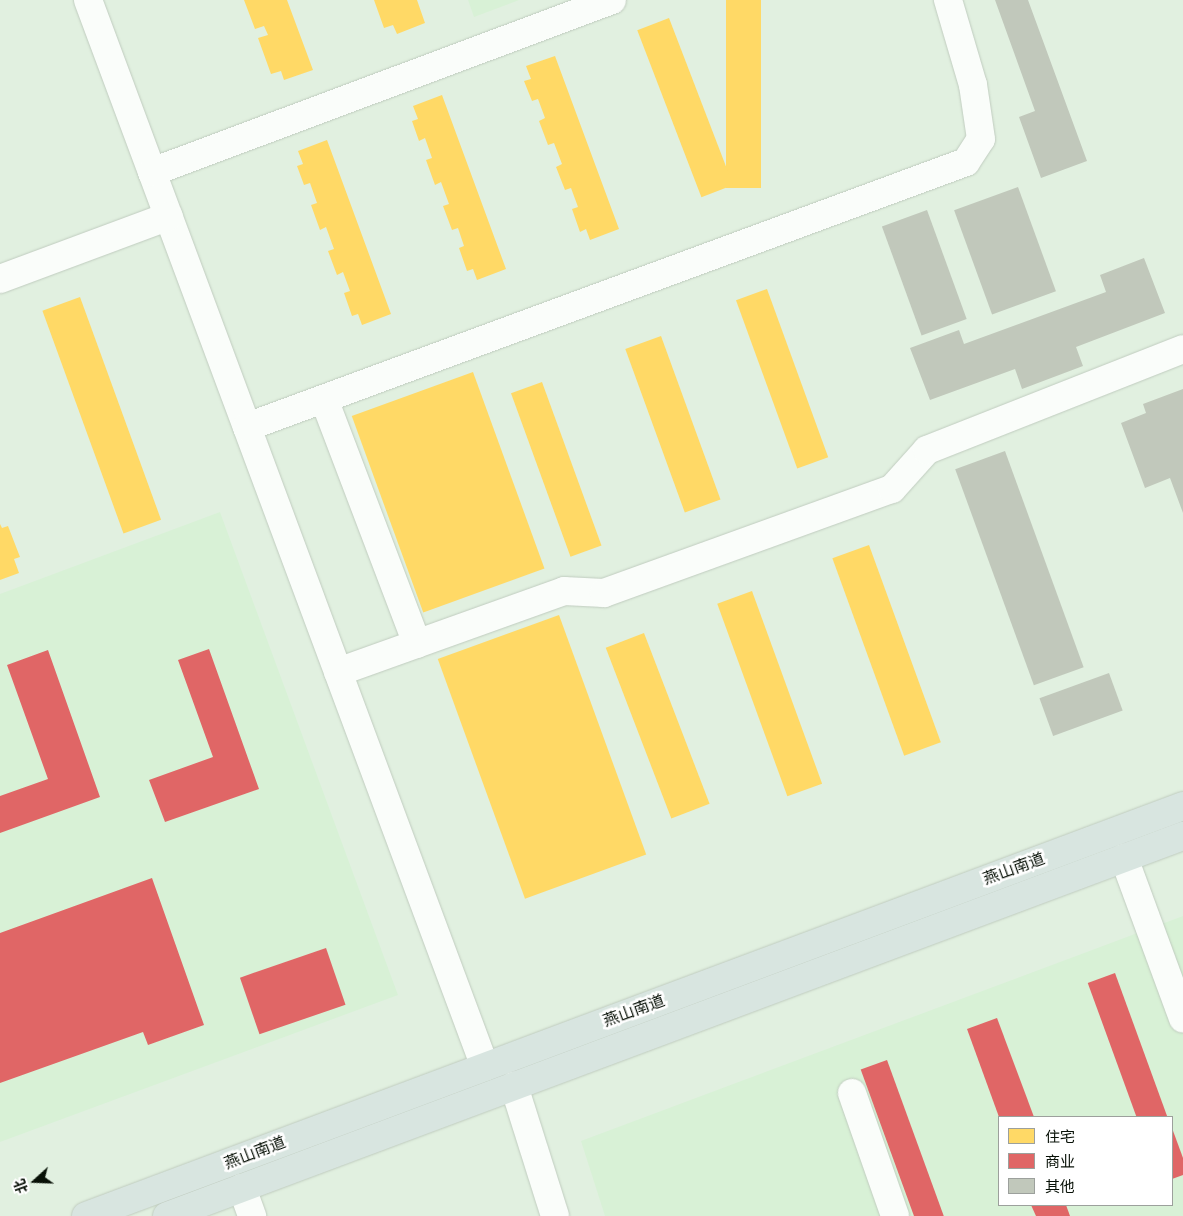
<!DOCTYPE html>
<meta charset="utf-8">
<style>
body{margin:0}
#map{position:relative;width:1183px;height:1216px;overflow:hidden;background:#e1f0e0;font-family:Arial,"Noto Sans SC",sans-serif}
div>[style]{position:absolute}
.built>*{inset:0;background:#d8f1d6}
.homes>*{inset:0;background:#ffd966;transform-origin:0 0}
.shops>*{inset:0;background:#e06666;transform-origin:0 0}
.building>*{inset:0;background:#c1c8bb;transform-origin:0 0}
.roads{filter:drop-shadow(0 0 1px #c0ccbf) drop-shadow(0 0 1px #c0ccbf)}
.minor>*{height:28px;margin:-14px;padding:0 14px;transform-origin:14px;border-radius:14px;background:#fafdfa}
.major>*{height:28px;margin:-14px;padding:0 14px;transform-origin:14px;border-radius:14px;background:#d8e5e0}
span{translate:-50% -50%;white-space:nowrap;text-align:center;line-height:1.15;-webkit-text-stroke:5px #fff;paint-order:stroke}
.street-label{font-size:16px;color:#081107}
.legend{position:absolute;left:998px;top:1116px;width:175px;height:90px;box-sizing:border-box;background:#fff;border:1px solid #9ca09c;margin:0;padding:6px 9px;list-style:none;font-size:15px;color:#081107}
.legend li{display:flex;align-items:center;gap:10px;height:25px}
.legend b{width:25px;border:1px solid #9ca09c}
.north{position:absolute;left:10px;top:1156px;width:50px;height:50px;-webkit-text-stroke:4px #fff;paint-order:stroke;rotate:250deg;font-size:14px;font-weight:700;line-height:20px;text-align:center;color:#081107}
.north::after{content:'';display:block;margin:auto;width:18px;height:22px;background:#081107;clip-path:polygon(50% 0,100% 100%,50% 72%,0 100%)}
</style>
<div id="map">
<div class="built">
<i style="clip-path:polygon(468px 0,519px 0,474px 17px)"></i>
<i style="clip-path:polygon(220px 512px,398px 995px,0 1142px,0 594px)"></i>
<i style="clip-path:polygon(evenodd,1183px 916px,1183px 1216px,605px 1216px,581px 1141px,1183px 916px,999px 1117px,1172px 1117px,1172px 1205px,999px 1205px,999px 1117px)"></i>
</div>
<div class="homes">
<i style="clip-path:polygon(244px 0,287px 0,313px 70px,284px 80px,281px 71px,271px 74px,258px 38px,268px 35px,264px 26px,255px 29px)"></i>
<i style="clip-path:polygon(374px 0,417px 0,425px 23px,397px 34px,393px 25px,384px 28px)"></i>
<i style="left:726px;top:0;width:35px;height:188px"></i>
<i style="left:669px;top:18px;width:179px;height:34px;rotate:69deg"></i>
<i style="clip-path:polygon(555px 56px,619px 229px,590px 240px,586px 229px,580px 232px,572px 209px,578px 207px,571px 188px,565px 190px,556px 167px,562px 164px,554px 143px,548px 145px,539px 121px,545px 118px,538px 99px,532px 101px,524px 81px,531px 79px,526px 66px)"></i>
<i style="clip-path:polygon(442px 95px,506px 269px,477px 280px,473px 269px,467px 271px,459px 248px,464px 246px,458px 228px,452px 230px,443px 206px,449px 204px,441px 182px,435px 185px,426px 160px,432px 158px,425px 138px,419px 141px,412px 121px,418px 119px,413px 106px)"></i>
<i style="clip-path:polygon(327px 140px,391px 314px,362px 325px,358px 314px,352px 316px,344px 293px,350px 291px,343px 272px,337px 275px,328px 251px,334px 249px,326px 227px,320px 230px,311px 205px,317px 203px,310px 183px,304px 185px,297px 166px,303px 164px,298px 151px)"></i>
<i style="left:767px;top:289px;width:179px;height:33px;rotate:70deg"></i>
<i style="left:80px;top:297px;width:237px;height:40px;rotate:70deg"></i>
<i style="left:661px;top:336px;width:174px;height:38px;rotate:70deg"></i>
<i style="left:473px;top:372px;width:209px;height:129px;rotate:70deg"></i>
<i style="left:542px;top:382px;width:174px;height:33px;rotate:70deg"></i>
<i style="clip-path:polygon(0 524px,2px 528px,8px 526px,20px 557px,14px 559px,19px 573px,0 580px)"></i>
<i style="left:869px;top:545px;width:210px;height:39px;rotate:70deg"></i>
<i style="left:752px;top:591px;width:205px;height:37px;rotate:70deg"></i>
<i style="left:559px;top:615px;width:255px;height:129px;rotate:70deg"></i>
<i style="left:644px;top:633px;width:183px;height:41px;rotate:69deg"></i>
</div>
<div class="shops">
<i style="clip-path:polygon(209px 649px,259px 789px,165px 822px,149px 780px,213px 757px,178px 660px)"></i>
<i style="clip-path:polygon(48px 650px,100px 797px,0 833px,0 796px,48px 779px,7px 665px)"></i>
<i style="clip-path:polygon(152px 878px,204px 1025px,148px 1045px,143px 1032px,0 1083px,0 933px)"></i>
<i style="left:326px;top:948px;width:60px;height:91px;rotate:71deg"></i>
<i style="left:1115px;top:973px;width:153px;height:29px;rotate:70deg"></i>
<i style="clip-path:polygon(997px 1018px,1034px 1117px,999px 1117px,967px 1029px)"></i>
<i style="left:887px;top:1060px;width:166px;height:28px;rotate:70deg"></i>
<i style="clip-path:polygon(1172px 1128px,1183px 1158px,1183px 1175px,1172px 1179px)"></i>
<i style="clip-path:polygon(1031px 1205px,1066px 1205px,1070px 1216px,1036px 1216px)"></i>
</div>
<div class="building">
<i style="clip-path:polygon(995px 0,1028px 0,1087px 161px,1041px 178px,1019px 117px,1035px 111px)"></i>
<i style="left:1018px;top:187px;width:111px;height:68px;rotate:70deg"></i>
<i style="left:927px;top:210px;width:116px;height:48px;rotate:70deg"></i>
<i style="clip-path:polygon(1144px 258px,1165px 313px,1076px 347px,1083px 366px,1022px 389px,1015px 369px,930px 400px,910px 348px,959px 330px,964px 344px,1106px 292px,1100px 275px)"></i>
<i style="clip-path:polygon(1183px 389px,1183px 513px,1170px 478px,1145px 488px,1121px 423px,1146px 413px,1143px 404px)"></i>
<i style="left:1005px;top:451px;width:230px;height:53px;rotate:70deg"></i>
<i style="left:1109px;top:673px;width:40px;height:74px;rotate:70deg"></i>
</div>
<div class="roads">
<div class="minor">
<i style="left:88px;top:0;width:1138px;rotate:69.59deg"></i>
<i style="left:152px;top:172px;width:491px;rotate:-20.5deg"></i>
<i style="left:0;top:279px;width:180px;rotate:-20.4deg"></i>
<i style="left:324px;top:399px;width:262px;rotate:69.2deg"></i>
<i style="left:247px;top:427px;width:766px;rotate:-20.23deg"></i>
<i style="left:966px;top:162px;width:27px;rotate:-57deg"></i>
<i style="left:981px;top:139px;width:55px;rotate:-98.4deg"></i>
<i style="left:973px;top:85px;width:89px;rotate:-106.4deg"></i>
<i style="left:338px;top:672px;width:240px;rotate:-19.7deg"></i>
<i style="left:564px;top:591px;width:40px;rotate:2.9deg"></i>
<i style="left:604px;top:593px;width:306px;rotate:-19.9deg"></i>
<i style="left:892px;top:489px;width:52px;rotate:-48.1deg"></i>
<i style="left:927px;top:450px;width:275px;rotate:-21.5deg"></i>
<i style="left:1124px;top:858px;width:171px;rotate:69.8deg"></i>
<i style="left:514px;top:1086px;width:136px;rotate:72.5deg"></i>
<i style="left:852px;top:1093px;width:130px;rotate:70.7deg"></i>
<i style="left:242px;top:1188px;width:30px;rotate:70deg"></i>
</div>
<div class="major">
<i style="left:86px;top:1216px;width:1171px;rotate:-20.49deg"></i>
<i style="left:167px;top:1216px;width:1085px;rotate:-20.51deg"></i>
</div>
</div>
<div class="street-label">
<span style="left:1014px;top:869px;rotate:-20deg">燕山南道</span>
<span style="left:634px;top:1011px;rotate:-20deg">燕山南道</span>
<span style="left:255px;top:1153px;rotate:-21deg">燕山南道</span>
</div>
<ul class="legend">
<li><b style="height:14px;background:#ffd966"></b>住宅</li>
<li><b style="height:14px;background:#e06666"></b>商业</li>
<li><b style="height:14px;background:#c1c8bb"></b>其他</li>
</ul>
<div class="north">北</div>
</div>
